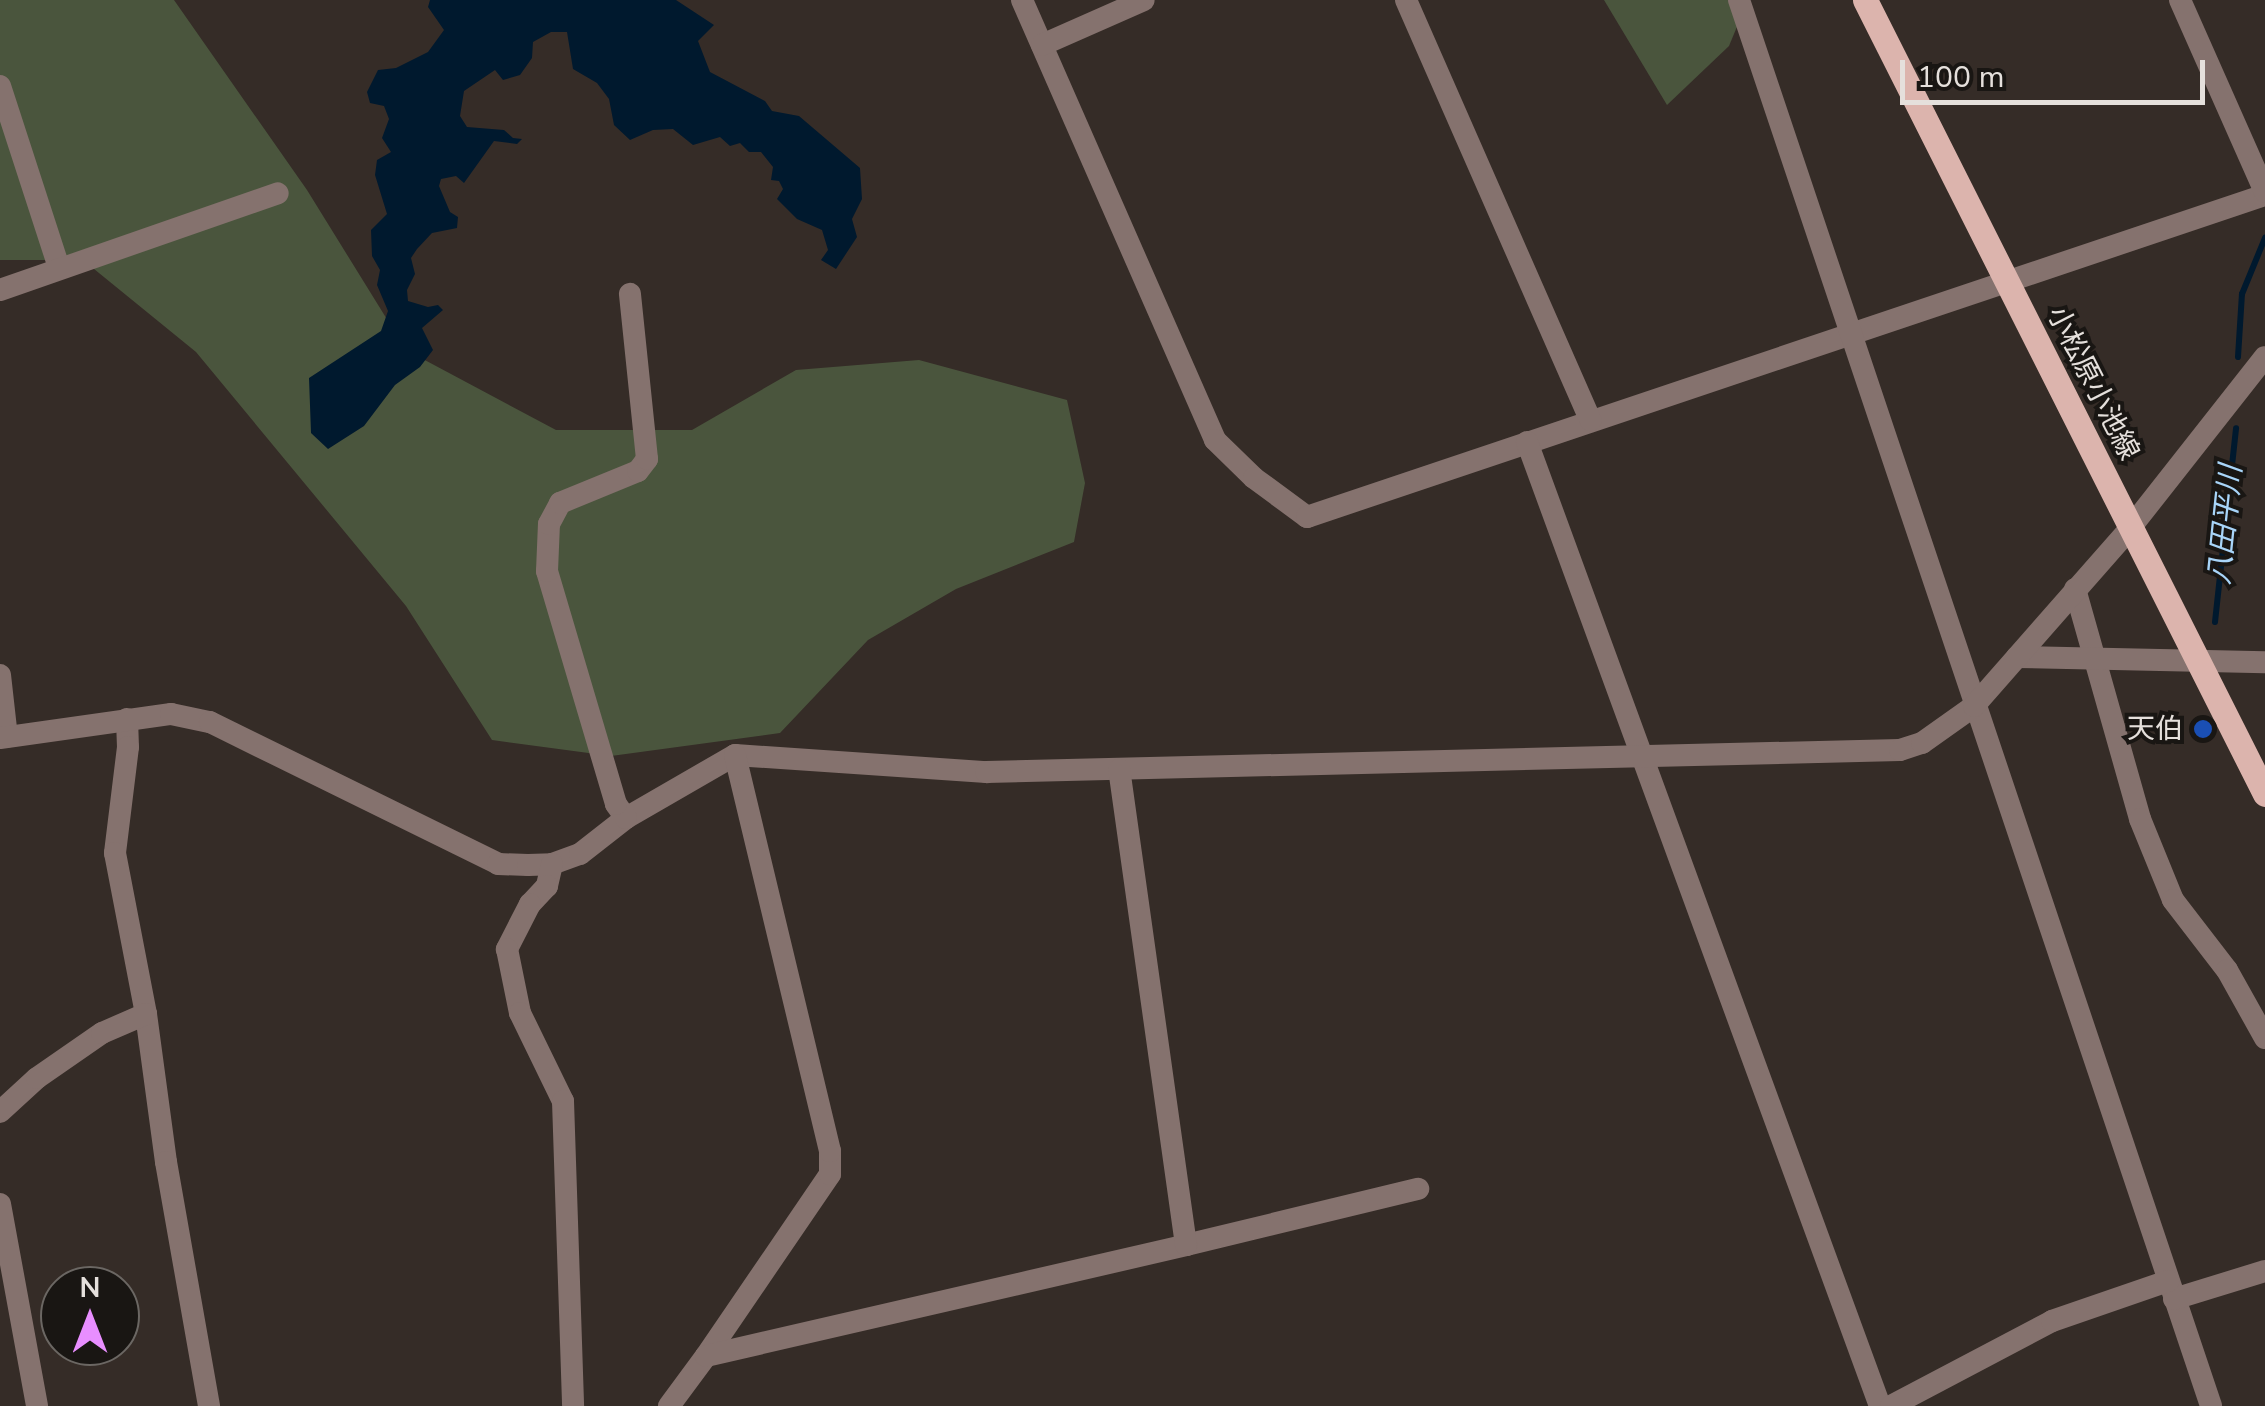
<!DOCTYPE html>
<meta charset="utf-8">
<style>
body{margin:0}
#map{position:relative;width:2265px;height:1406px;overflow:hidden;background:#352c27;font-family:"Nunito Sans","Noto Sans JP",sans-serif}
div>[style]{position:absolute}
.green>*{inset:0;background:#4a553d}
.water>*{inset:0;background:#00192e}
.stream>*{height:6px;margin:-3px;padding:0 3px;transform-origin:3px;border-radius:3px;background:#00192e}
.minor>*{height:22px;margin:-11px;padding:0 11px;transform-origin:11px;border-radius:11px;background:#85726e}
.major>*{height:25px;margin:-12.5px;padding:0 12.5px;transform-origin:12.5px;border-radius:12.5px;background:#dcb4ad}
.dots>*{width:28px;height:28px;translate:-50% -50%;box-sizing:border-box;border:5px solid #191613;border-radius:50%}
span{translate:-50% -50%;white-space:nowrap;text-align:center;line-height:1.15;-webkit-text-stroke:8px #191613;paint-order:stroke}
.street-label{font-size:28px;color:#e5e0dc}
.poi-label{font-size:28px;color:#e5e0dc}
.right{translate:-100% -50%;text-align:right}
.water-label{font-size:30px;color:#a8d5f9;font-style:italic}
.north{position:absolute;left:40px;top:1266px;width:100px;height:100px;box-sizing:border-box;background:#191613;border:2px solid #6b6763;border-radius:50%;rotate:0deg;font-size:28px;font-weight:700;line-height:40px;text-align:center;color:#e5e0dc}
.north::after{content:'';display:block;margin:auto;width:35px;height:45px;background:#e88eff;clip-path:polygon(50% 0,100% 100%,50% 72%,0 100%)}
.scale{position:absolute;left:1900px;top:60px;width:305px;height:45px;box-sizing:border-box;border:5px solid #e5e0dc;border-top:0;padding-left:12px;font-size:30px;line-height:35px;white-space:nowrap;color:#e5e0dc;-webkit-text-stroke:8px #191613;paint-order:stroke}
</style>
<div id="map">
<div class="green">
<i style="clip-path:polygon(0 0,174px 0,307px 190px,406px 350px,556px 430px,692px 430px,796px 370px,919px 360px,1067px 400px,1085px 483px,1074px 542px,956px 589px,868px 640px,780px 733px,611px 756px,492px 740px,406px 606px,196px 352px,83px 260px,0 260px)"></i>
<i style="clip-path:polygon(1604px 0,1748px 0,1729px 46px,1667px 105px)"></i>
</div>
<div class="water">
<i style="clip-path:polygon(430px 0,676px 0,714px 25px,698px 41px,710px 72px,765px 101px,772px 111px,799px 116px,860px 168px,862px 199px,852px 219px,857px 237px,836px 269px,821px 260px,828px 250px,822px 230px,797px 219px,777px 199px,783px 189px,779px 181px,771px 180px,773px 167px,761px 152px,749px 152px,740px 143px,730px 146px,720px 137px,693px 145px,673px 129px,653px 130px,630px 140px,614px 125px,609px 99px,597px 83px,573px 69px,567px 32px,551px 32px,533px 42px,532px 58px,520px 75px,503px 80px,495px 70px,464px 91px,460px 116px,467px 127px,504px 130px,513px 138px,522px 139px,517px 144px,494px 141px,464px 183px,456px 176px,441px 179px,439px 186px,450px 212px,458px 217px,457px 228px,432px 233px,417px 249px,411px 258px,415px 274px,407px 290px,408px 301px,428px 307px,438px 305px,443px 310px,422px 328px,433px 350px,420px 367px,395px 385px,364px 426px,328px 449px,311px 433px,309px 378px,381px 331px,388px 311px,377px 285px,380px 270px,372px 256px,371px 230px,387px 214px,375px 175px,377px 160px,391px 152px,382px 138px,389px 119px,384px 106px,370px 103px,367px 92px,378px 70px,396px 68px,428px 52px,444px 30px,428px 7px)"></i>
</div>
<div class="stream">
<i style="left:2238px;top:357px;width:63px;rotate:-86.4deg"></i>
<i style="left:2242px;top:294px;width:61px;rotate:-67.7deg"></i>
<i style="left:2215px;top:622px;width:195px;rotate:-83.8deg"></i>
</div>
<div class="minor">
<i style="left:1022px;top:0;width:480px;rotate:66.3deg"></i>
<i style="left:1215px;top:440px;width:54px;rotate:44.3deg"></i>
<i style="left:1254px;top:478px;width:66px;rotate:36.3deg"></i>
<i style="left:1307px;top:517px;width:1011px;rotate:-18.58deg"></i>
<i style="left:1406px;top:0;width:459px;rotate:66.3deg"></i>
<i style="left:1739px;top:0;width:1483px;rotate:71.44deg"></i>
<i style="left:2180px;top:0;width:210px;rotate:66.1deg"></i>
<i style="left:1042px;top:45px;width:111px;rotate:-23.8deg"></i>
<i style="left:0;top:86px;width:191px;rotate:72deg"></i>
<i style="left:0;top:290px;width:294px;rotate:-19.2deg"></i>
<i style="left:1527px;top:442px;width:1027px;rotate:69.89deg"></i>
<i style="left:2075px;top:589px;width:239px;rotate:74.2deg"></i>
<i style="left:2140px;top:819px;width:87px;rotate:67.8deg"></i>
<i style="left:2173px;top:900px;width:88px;rotate:52.4deg"></i>
<i style="left:2227px;top:970px;width:78px;rotate:60.8deg"></i>
<i style="left:2017px;top:657px;width:248px;rotate:1.2deg"></i>
<i style="left:0;top:675px;width:62px;rotate:83.6deg"></i>
<i style="left:127px;top:719px;width:28px;rotate:88deg"></i>
<i style="left:128px;top:747px;width:107px;rotate:97deg"></i>
<i style="left:115px;top:853px;width:164px;rotate:79.1deg"></i>
<i style="left:146px;top:1014px;width:149px;rotate:82.3deg"></i>
<i style="left:166px;top:1162px;width:248px;rotate:80deg"></i>
<i style="left:0;top:738px;width:173px;rotate:-8deg"></i>
<i style="left:171px;top:714px;width:40px;rotate:12deg"></i>
<i style="left:210px;top:722px;width:321px;rotate:26.2deg"></i>
<i style="left:498px;top:864px;width:30px;rotate:2deg"></i>
<i style="left:528px;top:865px;width:24px;rotate:-2deg"></i>
<i style="left:552px;top:864px;width:30px;rotate:-20deg"></i>
<i style="left:580px;top:854px;width:58px;rotate:-38deg"></i>
<i style="left:626px;top:818px;width:126px;rotate:-30deg"></i>
<i style="left:735px;top:755px;width:252px;rotate:3.9deg"></i>
<i style="left:986px;top:772px;width:914px;rotate:-1.38deg"></i>
<i style="left:1900px;top:750px;width:23px;rotate:-18deg"></i>
<i style="left:1922px;top:743px;width:64px;rotate:-35.4deg"></i>
<i style="left:1974px;top:706px;width:238px;rotate:-48.7deg"></i>
<i style="left:2131px;top:527px;width:216px;rotate:-51.8deg"></i>
<i style="left:626px;top:818px;width:17px;rotate:-126deg"></i>
<i style="left:616px;top:804px;width:243px;rotate:-106.5deg"></i>
<i style="left:547px;top:571px;width:47px;rotate:-87.6deg"></i>
<i style="left:549px;top:524px;width:24px;rotate:-62deg"></i>
<i style="left:560px;top:503px;width:84px;rotate:-22.3deg"></i>
<i style="left:638px;top:471px;width:15px;rotate:-53deg"></i>
<i style="left:647px;top:459px;width:166px;rotate:-95.9deg"></i>
<i style="left:552px;top:864px;width:23px;rotate:103deg"></i>
<i style="left:547px;top:886px;width:25px;rotate:133deg"></i>
<i style="left:530px;top:904px;width:51px;rotate:117.1deg"></i>
<i style="left:507px;top:949px;width:65px;rotate:78.5deg"></i>
<i style="left:520px;top:1013px;width:98px;rotate:64deg"></i>
<i style="left:563px;top:1101px;width:305px;rotate:88.1deg"></i>
<i style="left:0;top:1112px;width:50px;rotate:-42.6deg"></i>
<i style="left:37px;top:1078px;width:79px;rotate:-34.7deg"></i>
<i style="left:102px;top:1033px;width:48px;rotate:-23.4deg"></i>
<i style="left:0;top:1204px;width:205px;rotate:79.6deg"></i>
<i style="left:1186px;top:1245px;width:239px;rotate:-13.6deg"></i>
<i style="left:2174px;top:1299px;width:95px;rotate:-17.1deg"></i>
<i style="left:706px;top:1356px;width:220px;rotate:-55.7deg"></i>
<i style="left:830px;top:1174px;width:23px;rotate:-90deg"></i>
<i style="left:830px;top:1151px;width:407px;rotate:-103.5deg"></i>
<i style="left:669px;top:1406px;width:62px;rotate:-53.5deg"></i>
<i style="left:706px;top:1356px;width:493px;rotate:-13deg"></i>
<i style="left:1186px;top:1245px;width:480px;rotate:-98deg"></i>
<i style="left:1891px;top:1406px;width:182px;rotate:-27.8deg"></i>
<i style="left:2052px;top:1321px;width:123px;rotate:-19deg"></i>
</div>
<div class="major">
<i style="left:1865px;top:0;width:889px;rotate:63.26deg"></i>
</div>
<div class="dots">
<i style="left:2203px;top:729px;background:#1a4fb4"></i>
</div>
<div class="street-label">
<span style="left:2093px;top:383px;rotate:63deg">小松原小池線</span>
</div>
<div class="poi-label">
<span class="right" style="left:2183px;top:729px">天伯</span>
</div>
<div class="water-label">
<span style="left:2226px;top:525px;rotate:-84deg">八田平川</span>
</div>
<div class="north">N</div>
<div class="scale">100 m</div>
</div>
